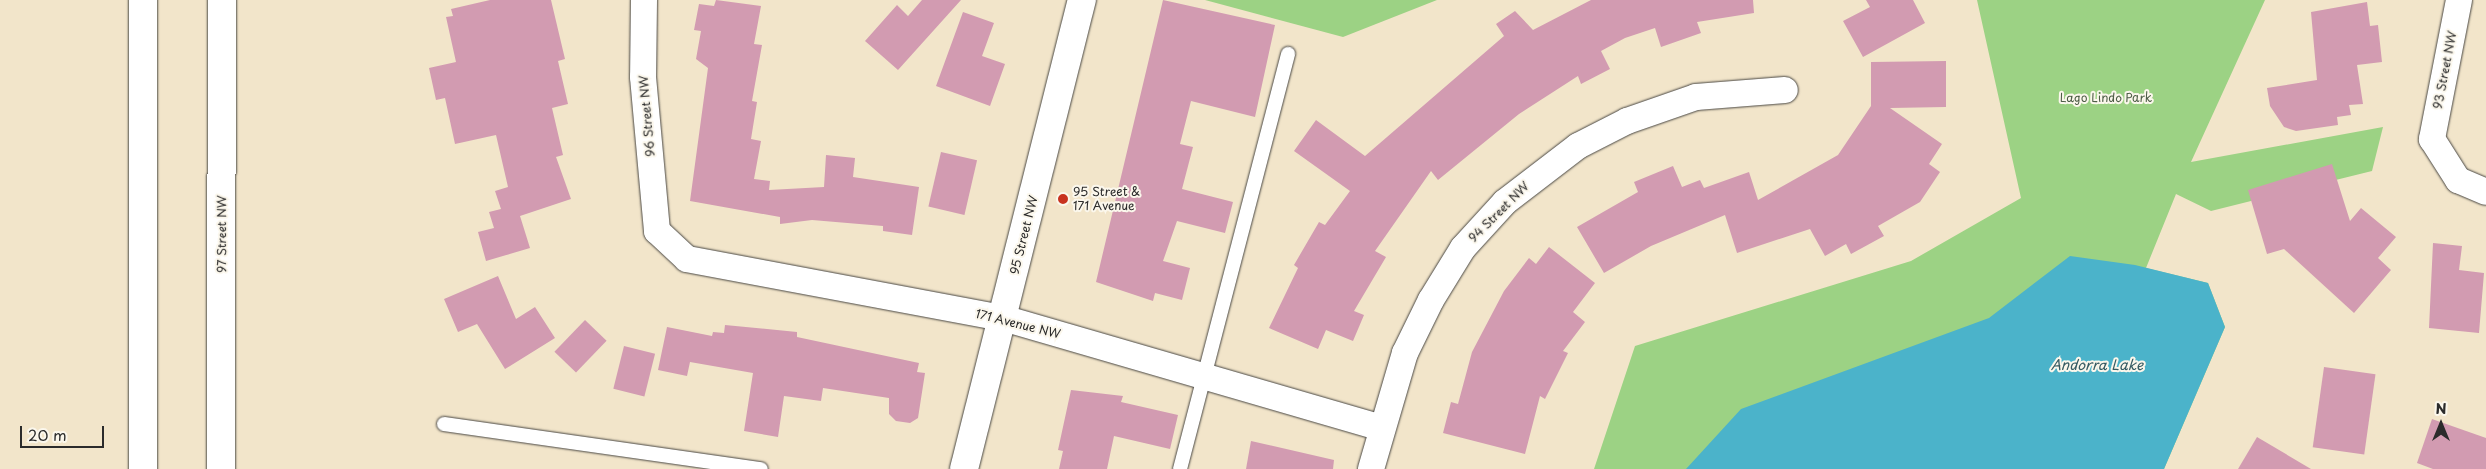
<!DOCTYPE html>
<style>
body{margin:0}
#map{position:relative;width:2486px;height:469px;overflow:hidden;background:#f2e5ca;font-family:"Playpen Sans",sans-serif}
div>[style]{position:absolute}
.green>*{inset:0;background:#9cd284}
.water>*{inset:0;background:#4bb3ca}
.building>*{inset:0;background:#d29bb1;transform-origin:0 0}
.roads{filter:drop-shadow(0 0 1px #494743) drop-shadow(0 0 1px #494743)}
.lane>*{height:14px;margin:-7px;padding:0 7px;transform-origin:7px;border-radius:7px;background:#fff}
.street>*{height:26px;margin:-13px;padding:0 13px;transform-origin:13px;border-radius:13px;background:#fff}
.secondary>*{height:28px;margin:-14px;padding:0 14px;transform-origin:14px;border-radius:14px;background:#fff}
.primary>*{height:28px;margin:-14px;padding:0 14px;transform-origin:14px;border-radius:14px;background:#fff}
.dots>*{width:14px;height:14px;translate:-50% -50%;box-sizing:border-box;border:2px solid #fbf7ec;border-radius:50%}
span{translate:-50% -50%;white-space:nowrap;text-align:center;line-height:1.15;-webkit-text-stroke:4px #fbf7ec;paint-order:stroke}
.street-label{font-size:12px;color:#2b2b2b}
.park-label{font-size:12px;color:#4d5d46}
.poi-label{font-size:12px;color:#2b2b2b}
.left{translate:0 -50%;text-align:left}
.water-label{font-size:14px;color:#365b63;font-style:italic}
.north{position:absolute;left:2416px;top:399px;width:50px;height:50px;-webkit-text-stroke:4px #fbf7ec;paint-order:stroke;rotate:0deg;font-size:14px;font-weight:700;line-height:20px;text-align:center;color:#2b2b2b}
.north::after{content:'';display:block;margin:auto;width:18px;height:22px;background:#2b2b2b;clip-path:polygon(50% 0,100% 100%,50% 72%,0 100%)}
.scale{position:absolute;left:20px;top:426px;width:84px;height:22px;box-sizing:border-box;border:2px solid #2b2b2b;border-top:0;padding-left:6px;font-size:15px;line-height:18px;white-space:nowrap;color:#2b2b2b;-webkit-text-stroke:4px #fbf7ec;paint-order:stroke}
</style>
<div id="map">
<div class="green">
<i style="clip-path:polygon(1205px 0,1437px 0,1343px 37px)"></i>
<i style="clip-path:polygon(1977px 0,2265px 0,2191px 162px,2383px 127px,2372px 171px,2211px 211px,2176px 194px,2146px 268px,2208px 283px,2225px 327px,2164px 469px,1594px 469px,1635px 346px,1911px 261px,2021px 198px)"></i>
</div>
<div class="water">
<i style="clip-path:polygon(2070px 256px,2135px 265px,2208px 283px,2225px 327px,2164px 469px,1686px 469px,1741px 409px,1989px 318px)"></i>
</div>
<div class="building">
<i style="clip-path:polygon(490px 0,551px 0,565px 59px,558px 61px,568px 104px,552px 108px,563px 155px,556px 157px,571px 199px,520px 216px,530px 248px,486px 261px,478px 232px,494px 228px,489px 212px,501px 209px,495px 191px,508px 187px,496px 135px,455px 144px,445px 98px,436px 100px,429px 68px,456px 62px,446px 17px,453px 16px,451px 9px)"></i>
<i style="clip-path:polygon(716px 0,761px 6px,754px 44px,762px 45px,752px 101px,757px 102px,751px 139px,761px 141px,754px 179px,770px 181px,769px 190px,824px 187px,826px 155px,855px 158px,853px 177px,919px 187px,912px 235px,883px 231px,883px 226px,812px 220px,780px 224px,780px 217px,690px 201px,708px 68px,696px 59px,701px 31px,694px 30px,699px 4px,714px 6px)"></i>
<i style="clip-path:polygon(922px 0,961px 0,898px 70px,865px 41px,897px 5px,908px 16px)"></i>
<i style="clip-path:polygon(1163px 0,1275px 25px,1255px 117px,1191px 101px,1180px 144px,1193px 147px,1182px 189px,1233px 202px,1225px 233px,1177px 221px,1163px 261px,1190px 268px,1182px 300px,1155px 293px,1153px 301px,1096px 282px)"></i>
<i style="clip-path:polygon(1591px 0,1753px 0,1754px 13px,1697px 22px,1701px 33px,1661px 47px,1655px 28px,1625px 38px,1601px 51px,1610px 69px,1581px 84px,1578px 76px,1519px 114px,1438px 180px,1431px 171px,1375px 251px,1386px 257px,1354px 311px,1364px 315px,1353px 341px,1326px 330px,1318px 349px,1269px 328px,1298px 268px,1294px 265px,1319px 222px,1325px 225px,1350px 191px,1294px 151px,1316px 120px,1365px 156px,1504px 36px,1496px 24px,1515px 11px,1533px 30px)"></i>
<i style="clip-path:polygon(1866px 0,1913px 0,1925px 23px,1863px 57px,1843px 21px,1870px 7px)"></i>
<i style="clip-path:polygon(2367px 2px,2370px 26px,2378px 25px,2382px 62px,2357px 65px,2363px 104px,2349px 105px,2351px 115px,2337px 117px,2338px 125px,2296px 131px,2284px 127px,2270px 106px,2267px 88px,2317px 80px,2311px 12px)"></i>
<i style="clip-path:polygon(963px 12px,994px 23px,982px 56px,1005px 64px,990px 106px,936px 86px)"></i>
<i style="clip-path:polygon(1946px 61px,1946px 107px,1890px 108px,1942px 144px,1929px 164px,1940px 172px,1920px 202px,1878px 226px,1884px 236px,1851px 254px,1846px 244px,1825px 256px,1810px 229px,1737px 253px,1725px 215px,1651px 246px,1604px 273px,1577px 227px,1638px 192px,1634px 182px,1673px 166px,1682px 187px,1700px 180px,1704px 188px,1749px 172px,1758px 200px,1838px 155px,1871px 106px,1871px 62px)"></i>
<i style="left:941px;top:152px;width:37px;height:56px;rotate:13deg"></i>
<i style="clip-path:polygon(2332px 164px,2350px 221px,2361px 208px,2396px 237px,2378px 258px,2391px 270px,2354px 313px,2284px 249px,2267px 254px,2248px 190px)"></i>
<i style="clip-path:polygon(2433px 243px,2462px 246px,2459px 270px,2484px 273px,2479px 333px,2429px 328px)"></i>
<i style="clip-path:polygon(1549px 247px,1595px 283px,1573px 312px,1585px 322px,1563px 351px,1568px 353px,1545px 399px,1540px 396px,1525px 454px,1443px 433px,1451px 402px,1458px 404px,1472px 352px,1504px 291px,1529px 258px,1536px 264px)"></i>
<i style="clip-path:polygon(498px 276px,516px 319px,535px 307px,555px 338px,505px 369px,477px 324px,458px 332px,444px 299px)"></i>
<i style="left:585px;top:320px;width:30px;height:44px;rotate:44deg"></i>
<i style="clip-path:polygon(725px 325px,797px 332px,797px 337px,919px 363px,917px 372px,925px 373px,918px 418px,910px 423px,896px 421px,889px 414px,889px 398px,823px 388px,821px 401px,784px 396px,778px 437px,744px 431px,753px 373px,690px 362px,687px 376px,658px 370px,667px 327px,712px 336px,713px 332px,724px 333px)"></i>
<i style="left:624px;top:346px;width:32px;height:44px;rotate:14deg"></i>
<i style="left:2324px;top:367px;width:52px;height:81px;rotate:8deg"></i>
<i style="clip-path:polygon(1071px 390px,1123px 396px,1121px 402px,1178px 415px,1170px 449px,1114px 436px,1107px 469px,1059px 469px,1063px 451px,1058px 450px)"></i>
<i style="clip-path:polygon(2432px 419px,2486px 438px,2486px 469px,2433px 469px,2417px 463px)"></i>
<i style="clip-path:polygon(2257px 437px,2311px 469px,2238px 469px)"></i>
<i style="clip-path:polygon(1251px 441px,1334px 460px,1333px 469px,1246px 469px)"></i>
</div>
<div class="roads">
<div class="lane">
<i style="left:444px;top:424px;width:320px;rotate:8.1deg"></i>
<i style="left:1180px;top:469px;width:429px;rotate:-75.4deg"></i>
</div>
<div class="street">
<i style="left:644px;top:0;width:77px;rotate:90.7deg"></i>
<i style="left:643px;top:77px;width:155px;rotate:84.8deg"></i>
<i style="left:657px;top:231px;width:41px;rotate:43deg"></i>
<i style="left:687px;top:259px;width:321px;rotate:10.6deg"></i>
<i style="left:1003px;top:318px;width:394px;rotate:16.2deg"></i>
<i style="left:2459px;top:0;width:142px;rotate:101deg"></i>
<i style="left:2432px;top:139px;width:49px;rotate:57.6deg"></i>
<i style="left:2458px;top:180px;width:30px;rotate:23deg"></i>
<i style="left:1371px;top:469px;width:121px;rotate:-73.7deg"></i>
<i style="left:1405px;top:353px;width:59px;rotate:-63.9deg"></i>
<i style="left:1431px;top:300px;width:61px;rotate:-58.4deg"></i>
<i style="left:1463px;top:248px;width:62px;rotate:-47.6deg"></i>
<i style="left:1505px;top:202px;width:92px;rotate:-37.5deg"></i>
<i style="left:1578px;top:146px;width:55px;rotate:-27deg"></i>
<i style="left:1627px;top:121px;width:73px;rotate:-19.2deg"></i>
<i style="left:1696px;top:97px;width:89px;rotate:-4.5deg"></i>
</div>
<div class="secondary">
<i style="left:964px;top:469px;width:484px;rotate:-75.9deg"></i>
</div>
<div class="primary">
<i style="left:143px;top:469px;width:469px;rotate:-90deg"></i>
<i style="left:221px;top:469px;width:469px;rotate:-89.9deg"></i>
</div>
</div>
<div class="dots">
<i style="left:1063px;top:199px;background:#c8321e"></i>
</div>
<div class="street-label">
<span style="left:2445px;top:70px;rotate:-79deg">93 Street NW</span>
<span style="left:647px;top:116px;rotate:-95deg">96 Street NW</span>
<span style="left:1499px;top:212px;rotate:-45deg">94 Street NW</span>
<span style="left:222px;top:234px;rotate:-90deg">97 Street NW</span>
<span style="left:1024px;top:235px;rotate:-76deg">95 Street NW</span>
<span style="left:1018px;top:324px;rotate:14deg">171 Avenue NW</span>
</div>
<div class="park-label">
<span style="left:2106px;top:98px">Lago Lindo Park</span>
</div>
<div class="poi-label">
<span class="left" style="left:1073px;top:199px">95 Street &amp;<br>171 Avenue</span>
</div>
<div class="water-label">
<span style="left:2097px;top:365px">Andorra Lake</span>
</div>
<div class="north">N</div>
<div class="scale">20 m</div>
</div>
